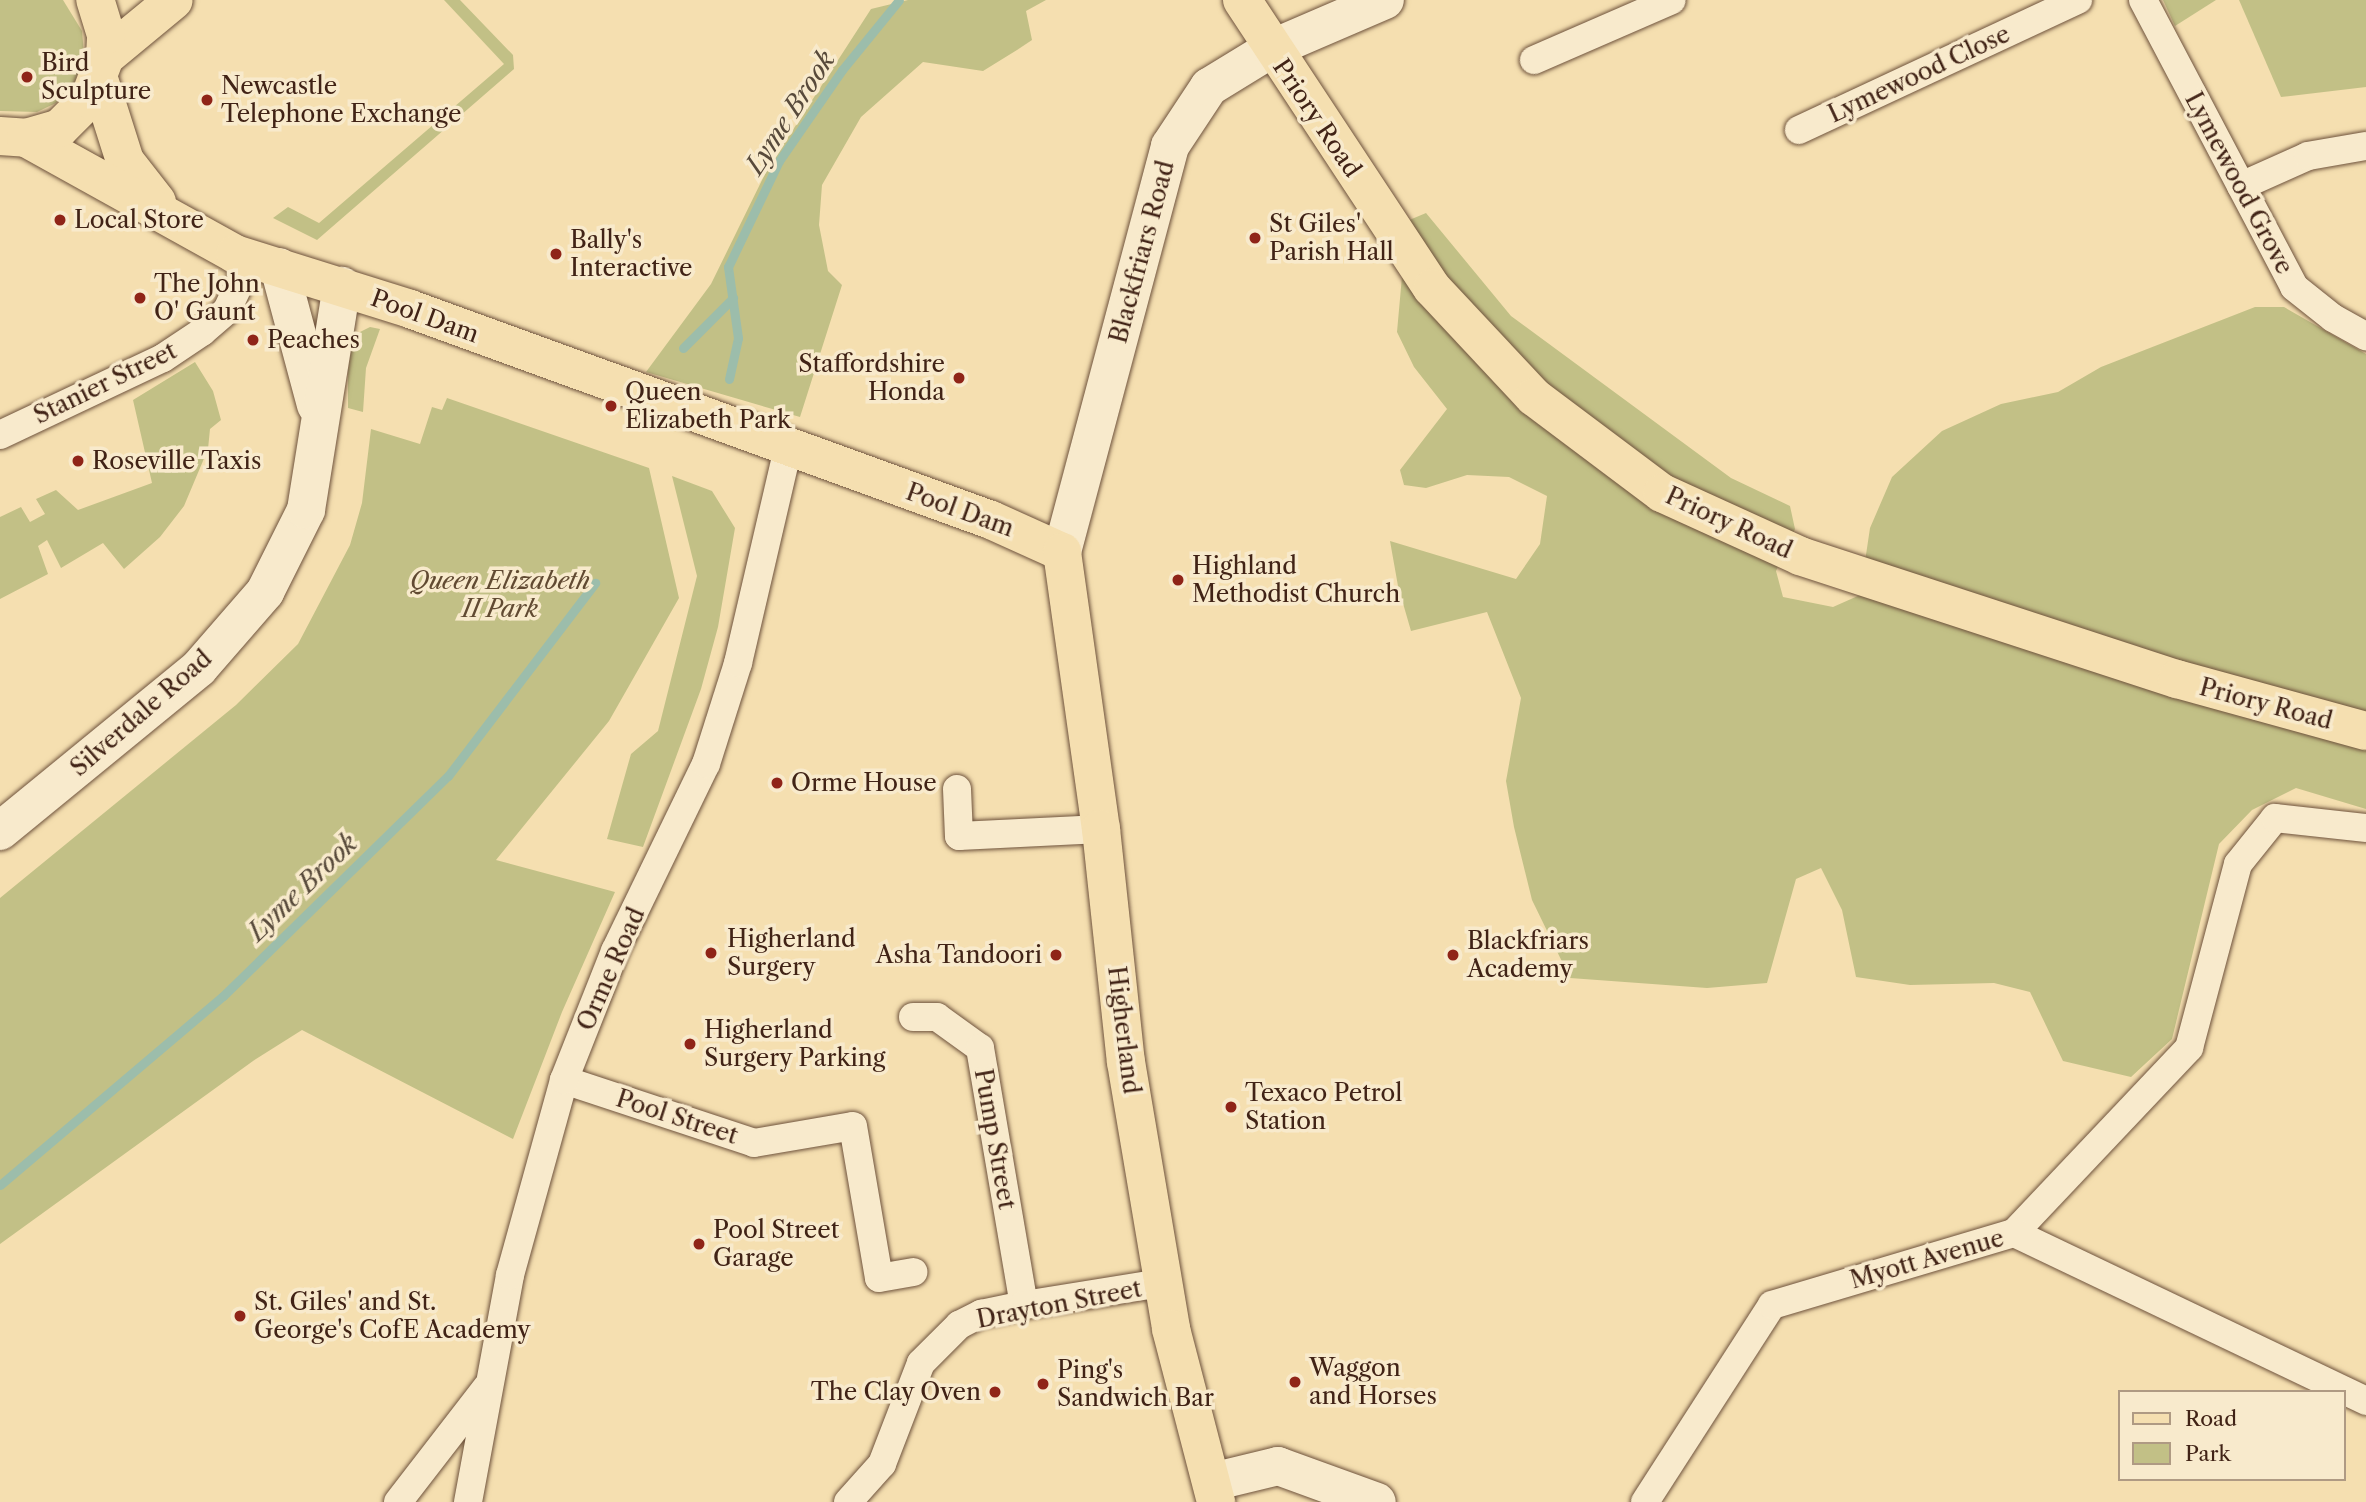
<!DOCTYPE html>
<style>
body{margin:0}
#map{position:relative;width:2366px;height:1502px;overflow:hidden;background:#f5dfb0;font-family:"Libre Caslon Text",serif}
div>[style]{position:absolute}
.green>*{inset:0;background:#c2c086}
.stream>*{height:9px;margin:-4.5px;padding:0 4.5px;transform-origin:4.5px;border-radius:4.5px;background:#9cbdab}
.roads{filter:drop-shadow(0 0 2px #6e523c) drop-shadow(0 0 2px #6e523c)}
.street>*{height:28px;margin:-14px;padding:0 14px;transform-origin:14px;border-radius:14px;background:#f8eacc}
.secondary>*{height:38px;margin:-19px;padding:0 19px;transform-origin:19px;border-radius:19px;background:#f8eacc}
.primary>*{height:38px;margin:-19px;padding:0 19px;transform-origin:19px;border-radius:19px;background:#f5dfb0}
.highway>*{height:38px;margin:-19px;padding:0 19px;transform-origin:19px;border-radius:19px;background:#f5dfb0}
.dots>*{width:19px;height:19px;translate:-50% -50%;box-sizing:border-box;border:4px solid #f8eacc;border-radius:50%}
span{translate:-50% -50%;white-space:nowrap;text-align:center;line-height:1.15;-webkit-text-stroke:7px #f8eacc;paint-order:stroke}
.poi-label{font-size:24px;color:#412316}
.left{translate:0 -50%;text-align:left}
.right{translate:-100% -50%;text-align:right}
.street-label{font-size:24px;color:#412316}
.park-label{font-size:24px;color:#614a32;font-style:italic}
.water-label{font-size:26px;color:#584a3b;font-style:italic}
.legend{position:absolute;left:2118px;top:1390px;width:228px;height:91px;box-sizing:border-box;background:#f8eacc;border:2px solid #af9a83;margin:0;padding:9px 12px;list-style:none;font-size:21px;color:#412316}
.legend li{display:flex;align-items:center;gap:14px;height:35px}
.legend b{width:35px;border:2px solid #af9a83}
</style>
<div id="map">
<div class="green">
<i style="clip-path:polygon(0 0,63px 0,82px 31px,84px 54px,75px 81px,56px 103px,37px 112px,0 111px)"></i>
<i style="clip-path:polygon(444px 0,460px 0,513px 55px,514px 69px,317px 240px,273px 218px,288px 207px,319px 223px,504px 64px)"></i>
<i style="clip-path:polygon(908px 0,1046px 0,1026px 11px,1032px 40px,1017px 50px,983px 71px,923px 62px,861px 117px,822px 185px,819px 225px,828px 271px,842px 285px,800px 417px,646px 372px,711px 284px,767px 170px,871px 9px)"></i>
<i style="clip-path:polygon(2163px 0,2216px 0,2175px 26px)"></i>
<i style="clip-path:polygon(2239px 0,2366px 0,2366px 87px,2281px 97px)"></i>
<i style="clip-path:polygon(1426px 213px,1511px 316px,1731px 478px,1790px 506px,1795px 529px,1776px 571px,1783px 597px,1833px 607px,1860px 595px,1870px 528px,1892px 477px,1942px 431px,2001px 404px,2058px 392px,2101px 367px,2255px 307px,2284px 307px,2366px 354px,2366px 809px,2296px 788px,2252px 810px,2219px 844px,2172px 1039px,2131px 1077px,2063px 1061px,2030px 992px,1994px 983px,1910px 985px,1856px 977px,1842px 910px,1821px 868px,1796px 879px,1767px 983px,1707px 988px,1570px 978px,1532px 900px,1514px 827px,1506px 781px,1521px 698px,1487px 612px,1411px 631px,1398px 586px,1390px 541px,1516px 579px,1540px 544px,1547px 496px,1509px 477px,1467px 475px,1426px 488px,1404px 485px,1400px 470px,1447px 409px,1414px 367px,1397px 332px,1407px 221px)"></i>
<i style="clip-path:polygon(370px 327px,380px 329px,366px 368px,363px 412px,348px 408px,348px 370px,354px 335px)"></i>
<i style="clip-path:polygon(195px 362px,213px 391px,221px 420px,210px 429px,208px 449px,184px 506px,160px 537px,124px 569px,103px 543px,61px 568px,47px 540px,38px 546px,48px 574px,0 599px,0 517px,21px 507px,30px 522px,45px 514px,36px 499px,56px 490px,78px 510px,152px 483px,133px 400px)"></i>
<i style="clip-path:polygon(447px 398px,649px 468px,679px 598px,609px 721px,496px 860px,615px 892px,562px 1012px,513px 1139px,302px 1030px,253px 1061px,0 1244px,0 898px,236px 705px,298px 644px,350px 545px,362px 503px,371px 429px,420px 444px,432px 407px,442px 410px)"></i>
<i style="clip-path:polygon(672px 476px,712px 491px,735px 528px,718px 627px,701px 689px,643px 847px,607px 839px,631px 754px,658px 731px,697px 576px)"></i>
</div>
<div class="stream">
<i style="left:683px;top:348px;width:71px;rotate:-45deg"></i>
<i style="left:729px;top:379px;width:42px;rotate:-77.6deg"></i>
<i style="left:738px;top:338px;width:72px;rotate:-98deg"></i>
<i style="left:728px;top:267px;width:118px;rotate:-64.3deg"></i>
<i style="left:779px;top:161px;width:111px;rotate:-55.3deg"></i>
<i style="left:842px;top:70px;width:90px;rotate:-50.8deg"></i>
<i style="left:0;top:1185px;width:292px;rotate:-40.3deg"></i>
<i style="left:223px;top:996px;width:315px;rotate:-44.4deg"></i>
<i style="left:448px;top:776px;width:243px;rotate:-52.7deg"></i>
</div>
<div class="roads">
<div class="street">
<i style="left:2143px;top:0;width:324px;rotate:62.2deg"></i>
<i style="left:2294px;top:287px;width:50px;rotate:38.5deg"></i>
<i style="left:2333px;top:318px;width:38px;rotate:29deg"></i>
<i style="left:1534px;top:60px;width:150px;rotate:-23.5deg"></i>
<i style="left:1799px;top:130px;width:308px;rotate:-25deg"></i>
<i style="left:2241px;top:186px;width:73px;rotate:-24.1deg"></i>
<i style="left:2308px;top:156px;width:59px;rotate:-9.8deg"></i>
<i style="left:0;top:435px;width:180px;rotate:-25.3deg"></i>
<i style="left:163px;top:358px;width:47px;rotate:-33.7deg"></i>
<i style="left:202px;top:332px;width:33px;rotate:-41deg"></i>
<i style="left:227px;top:310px;width:56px;rotate:-64.8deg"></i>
<i style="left:957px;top:789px;width:47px;rotate:87.6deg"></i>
<i style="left:959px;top:836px;width:142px;rotate:-2.8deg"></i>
<i style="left:913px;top:1017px;width:24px"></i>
<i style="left:937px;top:1017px;width:53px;rotate:35.8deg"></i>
<i style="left:980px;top:1048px;width:261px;rotate:80.3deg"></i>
<i style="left:564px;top:1080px;width:200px;rotate:18.3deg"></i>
<i style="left:754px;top:1143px;width:100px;rotate:-9.7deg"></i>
<i style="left:853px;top:1126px;width:154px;rotate:80.3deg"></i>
<i style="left:879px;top:1278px;width:35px;rotate:-10deg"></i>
<i style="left:2014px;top:1233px;width:255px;rotate:-46.6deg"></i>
<i style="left:2189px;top:1048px;width:190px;rotate:-75.1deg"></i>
<i style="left:2238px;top:864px;width:59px;rotate:-51.2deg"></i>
<i style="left:2275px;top:818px;width:92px;rotate:6.3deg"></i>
<i style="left:398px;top:1502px;width:145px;rotate:-52.3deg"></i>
<i style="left:468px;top:1502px;width:231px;rotate:-79.5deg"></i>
<i style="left:510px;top:1275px;width:202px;rotate:-74.5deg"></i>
<i style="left:564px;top:1080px;width:139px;rotate:-68.4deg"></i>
<i style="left:615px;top:951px;width:208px;rotate:-64.1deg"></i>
<i style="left:706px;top:764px;width:106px;rotate:-72.4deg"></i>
<i style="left:738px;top:663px;width:221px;rotate:-76.9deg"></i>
<i style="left:848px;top:1502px;width:51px;rotate:-48.2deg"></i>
<i style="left:882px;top:1464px;width:108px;rotate:-68.9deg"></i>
<i style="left:921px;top:1363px;width:54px;rotate:-45deg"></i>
<i style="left:959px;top:1325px;width:25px;rotate:-27deg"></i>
<i style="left:981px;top:1314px;width:44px;rotate:-11.8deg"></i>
<i style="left:1024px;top:1305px;width:140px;rotate:-9.1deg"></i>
<i style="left:1645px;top:1502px;width:234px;rotate:-57.2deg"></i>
<i style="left:1772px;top:1305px;width:252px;rotate:-16.6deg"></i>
<i style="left:2014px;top:1233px;width:390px;rotate:25.5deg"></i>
</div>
<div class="secondary">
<i style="left:279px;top:267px;width:143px;rotate:75deg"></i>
<i style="left:1062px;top:552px;width:420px;rotate:-75.1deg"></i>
<i style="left:1170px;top:146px;width:71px;rotate:-56.5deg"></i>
<i style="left:1209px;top:87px;width:73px;rotate:-31.5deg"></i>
<i style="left:1271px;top:49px;width:124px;rotate:-23.3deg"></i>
<i style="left:0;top:831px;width:257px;rotate:-39.3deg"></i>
<i style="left:199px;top:668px;width:101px;rotate:-49deg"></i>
<i style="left:265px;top:592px;width:92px;rotate:-63.4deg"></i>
<i style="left:306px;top:510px;width:227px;rotate:-80.9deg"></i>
<i style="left:1212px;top:1482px;width:68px;rotate:-13.6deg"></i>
<i style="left:1278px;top:1466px;width:105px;rotate:20deg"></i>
</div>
<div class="primary">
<i style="left:99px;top:79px;width:86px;rotate:72.4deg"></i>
<i style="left:125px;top:161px;width:52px;rotate:52deg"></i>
<i style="left:26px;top:138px;width:239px;rotate:29deg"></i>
<i style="left:235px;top:254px;width:183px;rotate:17.4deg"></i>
<i style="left:410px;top:309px;width:618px;rotate:19.96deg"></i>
<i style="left:991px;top:520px;width:78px;rotate:24.3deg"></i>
<i style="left:1062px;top:552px;width:280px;rotate:82deg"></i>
<i style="left:1101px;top:829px;width:234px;rotate:83.9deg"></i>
<i style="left:1126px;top:1062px;width:271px;rotate:80.4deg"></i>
<i style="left:1171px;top:1329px;width:179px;rotate:75.4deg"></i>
</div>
<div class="highway">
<i style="left:1242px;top:0;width:345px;rotate:56.6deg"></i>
<i style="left:1432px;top:288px;width:149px;rotate:46.9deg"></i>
<i style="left:1534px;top:397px;width:160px;rotate:36.9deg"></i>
<i style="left:1662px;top:493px;width:152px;rotate:24.5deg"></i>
<i style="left:1800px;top:556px;width:397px;rotate:18.1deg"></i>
<i style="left:2177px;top:679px;width:196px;rotate:15.4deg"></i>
<i style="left:105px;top:57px;width:89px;rotate:-39.6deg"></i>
<i style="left:0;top:136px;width:26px;rotate:4deg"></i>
<i style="left:26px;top:138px;width:35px;rotate:-16deg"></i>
<i style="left:60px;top:128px;width:41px;rotate:-45deg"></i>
<i style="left:89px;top:99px;width:45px;rotate:-69.1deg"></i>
<i style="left:105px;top:57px;width:22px;rotate:-87deg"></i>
<i style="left:106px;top:35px;width:37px;rotate:-107deg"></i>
</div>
</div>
<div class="dots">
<i style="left:27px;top:77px;background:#8f2418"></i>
<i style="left:207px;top:100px;background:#8f2418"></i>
<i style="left:60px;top:220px;background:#8f2418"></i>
<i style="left:1255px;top:238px;background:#8f2418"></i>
<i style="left:556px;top:254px;background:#8f2418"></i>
<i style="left:140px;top:298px;background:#8f2418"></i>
<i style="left:253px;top:340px;background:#8f2418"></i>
<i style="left:959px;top:378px;background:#8f2418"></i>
<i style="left:611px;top:406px;background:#8f2418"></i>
<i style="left:78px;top:461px;background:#8f2418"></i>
<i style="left:1178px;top:580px;background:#8f2418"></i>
<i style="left:777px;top:783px;background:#8f2418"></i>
<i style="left:711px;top:953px;background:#8f2418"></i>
<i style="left:1056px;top:955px;background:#8f2418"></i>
<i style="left:1453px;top:955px;background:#8f2418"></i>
<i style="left:690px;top:1044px;background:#8f2418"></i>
<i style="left:1231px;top:1107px;background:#8f2418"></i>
<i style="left:699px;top:1244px;background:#8f2418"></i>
<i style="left:240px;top:1316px;background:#8f2418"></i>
<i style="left:1295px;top:1382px;background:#8f2418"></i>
<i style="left:1043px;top:1384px;background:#8f2418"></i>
<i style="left:995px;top:1392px;background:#8f2418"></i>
</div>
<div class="poi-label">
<span class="left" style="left:41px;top:77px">Bird<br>Sculpture</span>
<span class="left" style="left:221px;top:100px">Newcastle<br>Telephone Exchange</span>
<span class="left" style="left:74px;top:220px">Local Store</span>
<span class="left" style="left:1269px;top:238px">St Giles'<br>Parish Hall</span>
<span class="left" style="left:570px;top:254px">Bally's<br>Interactive</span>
<span class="left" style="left:154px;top:298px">The John<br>O' Gaunt</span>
<span class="left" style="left:267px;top:340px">Peaches</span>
<span class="right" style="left:945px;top:378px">Staffordshire<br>Honda</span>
<span class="left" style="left:625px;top:406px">Queen<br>Elizabeth Park</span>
<span class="left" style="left:92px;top:461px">Roseville Taxis</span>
<span class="left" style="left:1192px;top:580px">Highland<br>Methodist Church</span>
<span class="left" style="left:791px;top:783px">Orme House</span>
<span class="left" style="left:727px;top:953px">Higherland<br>Surgery</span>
<span class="left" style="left:1467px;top:955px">Blackfriars<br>Academy</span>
<span class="right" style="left:1042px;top:955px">Asha Tandoori</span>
<span class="left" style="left:704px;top:1044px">Higherland<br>Surgery Parking</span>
<span class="left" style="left:1245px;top:1107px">Texaco Petrol<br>Station</span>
<span class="left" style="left:713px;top:1244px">Pool Street<br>Garage</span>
<span class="left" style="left:254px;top:1316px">St. Giles' and St.<br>George's CofE Academy</span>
<span class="left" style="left:1309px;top:1382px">Waggon<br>and Horses</span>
<span class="left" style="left:1057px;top:1384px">Ping's<br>Sandwich Bar</span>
<span class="right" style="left:981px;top:1392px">The Clay Oven</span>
</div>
<div class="street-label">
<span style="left:1919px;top:74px;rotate:-25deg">Lymewood Close</span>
<span style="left:1317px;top:118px;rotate:56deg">Priory Road</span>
<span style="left:2239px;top:183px;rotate:62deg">Lymewood Grove</span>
<span style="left:1142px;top:252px;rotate:-75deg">Blackfriars Road</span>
<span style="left:425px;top:316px;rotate:20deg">Pool Dam</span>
<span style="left:105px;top:383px;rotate:-26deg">Stanier Street</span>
<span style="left:960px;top:510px;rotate:20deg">Pool Dam</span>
<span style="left:1729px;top:523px;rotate:25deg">Priory Road</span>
<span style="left:2266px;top:704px;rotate:15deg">Priory Road</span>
<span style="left:141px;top:713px;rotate:-41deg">Silverdale Road</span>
<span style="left:611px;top:969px;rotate:-66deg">Orme Road</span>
<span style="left:1124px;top:1030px;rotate:83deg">Higherland</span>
<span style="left:677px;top:1117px;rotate:18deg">Pool Street</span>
<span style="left:995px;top:1139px;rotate:80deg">Pump Street</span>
<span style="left:1927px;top:1259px;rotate:-16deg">Myott Avenue</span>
<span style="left:1059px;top:1304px;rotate:-11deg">Drayton Street</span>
</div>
<div class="park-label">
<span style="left:500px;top:595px">Queen Elizabeth<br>II Park</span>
</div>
<div class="water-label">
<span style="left:791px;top:113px;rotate:-57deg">Lyme Brook</span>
<span style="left:303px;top:888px;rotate:-44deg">Lyme Brook</span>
</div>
<ul class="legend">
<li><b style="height:9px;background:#f5dfb0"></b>Road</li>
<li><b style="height:19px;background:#c2c086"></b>Park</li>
</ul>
</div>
